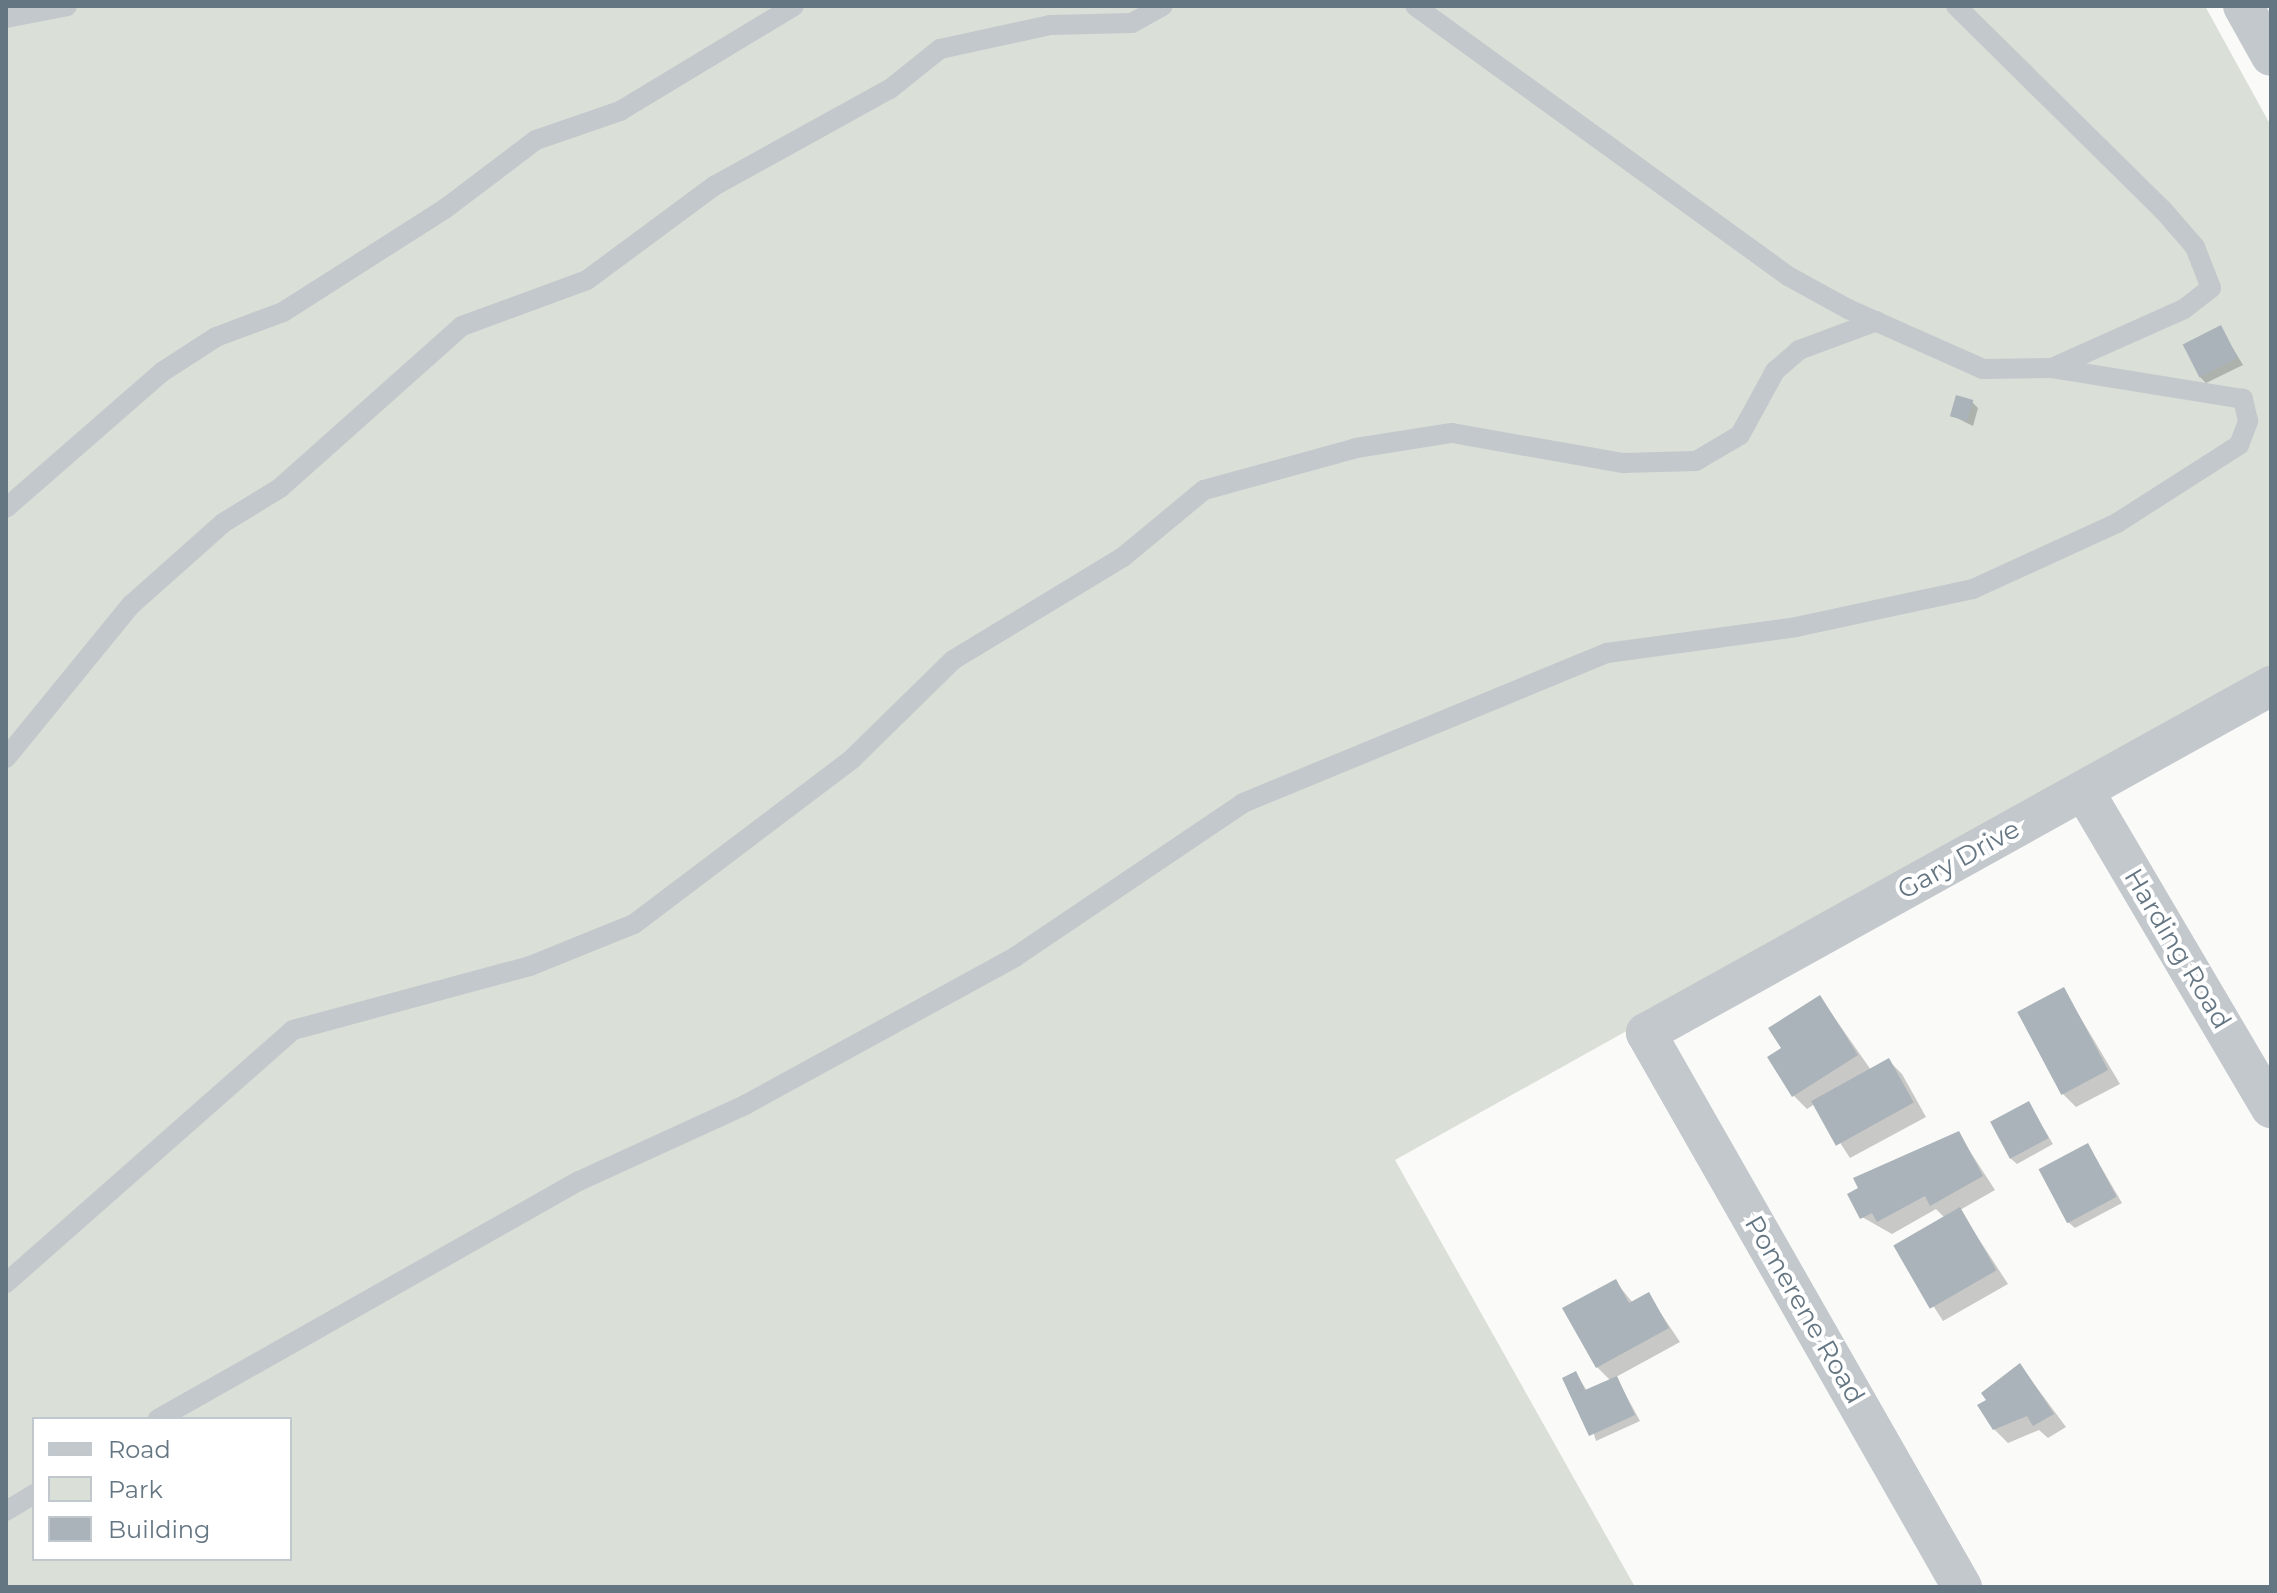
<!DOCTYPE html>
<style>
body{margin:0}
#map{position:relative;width:2277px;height:1593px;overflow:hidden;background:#fafaf8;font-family:Montserrat,sans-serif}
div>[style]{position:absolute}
.green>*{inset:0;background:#dadfd7}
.shadow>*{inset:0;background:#0003}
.building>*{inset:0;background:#aab3b9;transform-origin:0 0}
.service>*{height:20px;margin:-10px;padding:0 10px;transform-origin:10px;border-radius:10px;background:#c3c8cc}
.minor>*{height:40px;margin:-20px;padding:0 20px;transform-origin:20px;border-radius:20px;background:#c3c8cc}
span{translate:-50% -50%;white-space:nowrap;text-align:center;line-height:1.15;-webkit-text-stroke:8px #fff;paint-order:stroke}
.street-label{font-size:26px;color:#657683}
.frame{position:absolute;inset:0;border:8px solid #657683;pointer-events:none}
.legend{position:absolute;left:32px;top:1417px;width:260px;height:144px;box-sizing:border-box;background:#fff;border:2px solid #c1c8cd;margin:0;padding:10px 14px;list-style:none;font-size:24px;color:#657683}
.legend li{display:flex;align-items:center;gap:16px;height:40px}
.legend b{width:40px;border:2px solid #c1c8cd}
</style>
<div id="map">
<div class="green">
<i style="clip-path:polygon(evenodd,6px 6px,2205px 6px,2271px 126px,2271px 672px,1395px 1160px,1635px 1587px,6px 1587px,6px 6px,34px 1419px,290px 1419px,290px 1559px,34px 1559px,34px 1419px)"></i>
</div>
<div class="shadow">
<i style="clip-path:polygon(2220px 327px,2243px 365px,2206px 383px,2200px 377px)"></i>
<i style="clip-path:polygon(1972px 402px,1978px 408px,1973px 426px,1953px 416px)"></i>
<i style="clip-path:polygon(2064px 990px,2120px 1084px,2076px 1107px,2063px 1094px)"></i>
<i style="clip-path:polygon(1820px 997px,1871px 1070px,1889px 1061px,1902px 1074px,1926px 1117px,1850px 1158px,1815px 1104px,1807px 1109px,1794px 1096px,1784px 1048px)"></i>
<i style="clip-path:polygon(2029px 1104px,2053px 1144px,2017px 1164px,2010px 1158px)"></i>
<i style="clip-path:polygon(1958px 1133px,1995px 1190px,1960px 1210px,2008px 1284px,1943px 1321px,1895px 1246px,1945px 1218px,1936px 1209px,1892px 1234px,1862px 1217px)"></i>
<i style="clip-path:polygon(2088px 1145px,2122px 1203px,2075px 1228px,2068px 1222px)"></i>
<i style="clip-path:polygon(1615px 1281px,1633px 1303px,1648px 1294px,1680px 1342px,1616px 1377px,1640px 1421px,1596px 1441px,1576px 1373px,1587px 1391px,1611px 1381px,1597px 1367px)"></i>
<i style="clip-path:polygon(2020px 1365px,2066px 1427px,2048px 1438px,2039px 1430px,2008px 1443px,1994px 1429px)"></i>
</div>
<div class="building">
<i style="left:2221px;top:325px;width:37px;height:43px;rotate:63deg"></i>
<i style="left:1956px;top:395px;width:18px;height:22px;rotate:16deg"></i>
<i style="left:2064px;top:987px;width:94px;height:53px;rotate:62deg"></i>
<i style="clip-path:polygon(1820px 995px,1858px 1055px,1792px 1097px,1767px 1057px,1781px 1048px,1768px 1028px)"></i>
<i style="left:1889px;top:1058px;width:51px;height:89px;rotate:61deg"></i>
<i style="left:2029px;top:1101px;width:42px;height:44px;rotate:62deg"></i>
<i style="clip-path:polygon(1959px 1131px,1983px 1176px,1930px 1206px,1925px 1196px,1877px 1222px,1872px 1213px,1860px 1219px,1847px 1194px,1858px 1188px,1853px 1178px)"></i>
<i style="left:2088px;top:1143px;width:61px;height:56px;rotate:62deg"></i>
<i style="left:1960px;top:1207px;width:73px;height:77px;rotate:60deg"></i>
<i style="clip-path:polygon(1616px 1279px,1629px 1303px,1649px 1292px,1669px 1328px,1596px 1368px,1562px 1308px)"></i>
<i style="clip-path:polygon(2020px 1363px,2054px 1414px,2033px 1426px,2027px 1416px,1993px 1430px,1977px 1405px,1986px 1400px,1981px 1393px)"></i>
<i style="clip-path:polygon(1576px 1371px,1585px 1390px,1617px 1376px,1635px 1415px,1589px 1436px,1562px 1378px)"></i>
</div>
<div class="service">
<i style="left:1956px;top:6px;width:291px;rotate:44.6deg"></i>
<i style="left:2163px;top:210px;width:49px;rotate:49.1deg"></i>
<i style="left:2195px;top:247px;width:44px;rotate:68.7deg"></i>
<i style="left:2211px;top:288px;width:34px;rotate:142deg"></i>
<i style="left:2184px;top:309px;width:145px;rotate:155.9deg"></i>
<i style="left:6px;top:18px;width:62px;rotate:-11.1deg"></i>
<i style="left:6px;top:508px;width:207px;rotate:-41.1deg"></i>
<i style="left:162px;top:372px;width:64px;rotate:-32.9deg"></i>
<i style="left:216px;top:337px;width:72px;rotate:-20.5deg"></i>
<i style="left:283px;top:312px;width:193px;rotate:-32.5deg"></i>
<i style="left:446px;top:208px;width:113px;rotate:-37.1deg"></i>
<i style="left:536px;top:140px;width:89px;rotate:-19deg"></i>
<i style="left:620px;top:111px;width:203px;rotate:-31.1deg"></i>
<i style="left:6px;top:758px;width:198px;rotate:-50.8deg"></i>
<i style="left:131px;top:605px;width:123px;rotate:-41.7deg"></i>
<i style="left:223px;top:523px;width:67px;rotate:-31.6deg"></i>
<i style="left:280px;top:488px;width:244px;rotate:-41.7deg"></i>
<i style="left:462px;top:326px;width:133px;rotate:-20.2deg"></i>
<i style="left:587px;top:280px;width:158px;rotate:-36.5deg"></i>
<i style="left:714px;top:186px;width:201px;rotate:-28.9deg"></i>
<i style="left:890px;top:89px;width:64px;rotate:-38.7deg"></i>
<i style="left:940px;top:49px;width:113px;rotate:-12.3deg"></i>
<i style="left:1050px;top:25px;width:82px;rotate:-1.4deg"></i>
<i style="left:1132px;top:23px;width:35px;rotate:-29deg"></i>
<i style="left:6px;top:1283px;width:383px;rotate:-41.4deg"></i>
<i style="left:293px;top:1030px;width:245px;rotate:-15.1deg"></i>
<i style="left:530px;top:966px;width:112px;rotate:-22deg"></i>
<i style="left:634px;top:924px;width:272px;rotate:-37.1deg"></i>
<i style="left:851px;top:760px;width:143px;rotate:-44.4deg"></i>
<i style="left:953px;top:660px;width:199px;rotate:-31.2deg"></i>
<i style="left:1123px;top:557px;width:105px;rotate:-39.6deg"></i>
<i style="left:1204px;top:490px;width:158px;rotate:-15.4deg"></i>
<i style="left:1356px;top:448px;width:97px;rotate:-8.9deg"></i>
<i style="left:1452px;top:433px;width:174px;rotate:10deg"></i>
<i style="left:1623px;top:463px;width:73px;rotate:-1.6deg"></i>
<i style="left:1696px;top:461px;width:51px;rotate:-30.6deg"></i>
<i style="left:1740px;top:435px;width:73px;rotate:-61.3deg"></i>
<i style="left:1775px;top:371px;width:32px;rotate:-41deg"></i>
<i style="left:1799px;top:350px;width:83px;rotate:-20.4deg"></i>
<i style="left:158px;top:1419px;width:484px;rotate:-29.5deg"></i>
<i style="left:579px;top:1181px;width:183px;rotate:-24.6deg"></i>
<i style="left:745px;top:1105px;width:308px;rotate:-28.7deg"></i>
<i style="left:1015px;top:957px;width:275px;rotate:-34deg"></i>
<i style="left:1243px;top:803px;width:394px;rotate:-22.4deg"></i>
<i style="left:1607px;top:653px;width:191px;rotate:-7.8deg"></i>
<i style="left:1796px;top:627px;width:181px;rotate:-12.1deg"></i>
<i style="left:1973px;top:589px;width:158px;rotate:-24.6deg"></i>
<i style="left:2117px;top:523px;width:145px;rotate:-32.6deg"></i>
<i style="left:2239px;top:445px;width:26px;rotate:-69deg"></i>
<i style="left:2248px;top:421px;width:23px;rotate:-103deg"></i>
<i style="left:2243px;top:399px;width:193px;rotate:-170.8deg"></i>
<i style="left:2052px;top:368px;width:69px;rotate:179.2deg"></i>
<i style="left:1983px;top:369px;width:148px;rotate:-156deg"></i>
<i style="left:1848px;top:309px;width:68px;rotate:-151.2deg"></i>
<i style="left:1788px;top:276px;width:460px;rotate:-144.1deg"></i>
<i style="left:6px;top:1511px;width:33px;rotate:-31deg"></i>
</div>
<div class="minor">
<i style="left:2243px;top:6px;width:57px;rotate:60.8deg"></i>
<i style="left:2084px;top:791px;width:368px;rotate:59.5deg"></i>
<i style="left:1962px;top:1587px;width:638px;rotate:-119.7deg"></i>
<i style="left:1646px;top:1033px;width:715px;rotate:-29.04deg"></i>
</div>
<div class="street-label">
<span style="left:1959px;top:860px;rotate:-29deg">Gary Drive</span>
<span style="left:2177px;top:949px;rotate:59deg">Harding Road</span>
<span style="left:1804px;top:1310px;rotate:60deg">Pomerene Road</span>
</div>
<div class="frame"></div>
<ul class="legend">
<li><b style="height:10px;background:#c3c8cc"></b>Road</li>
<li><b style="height:22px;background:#dadfd7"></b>Park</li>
<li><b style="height:22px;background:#aab3b9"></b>Building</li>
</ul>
</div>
